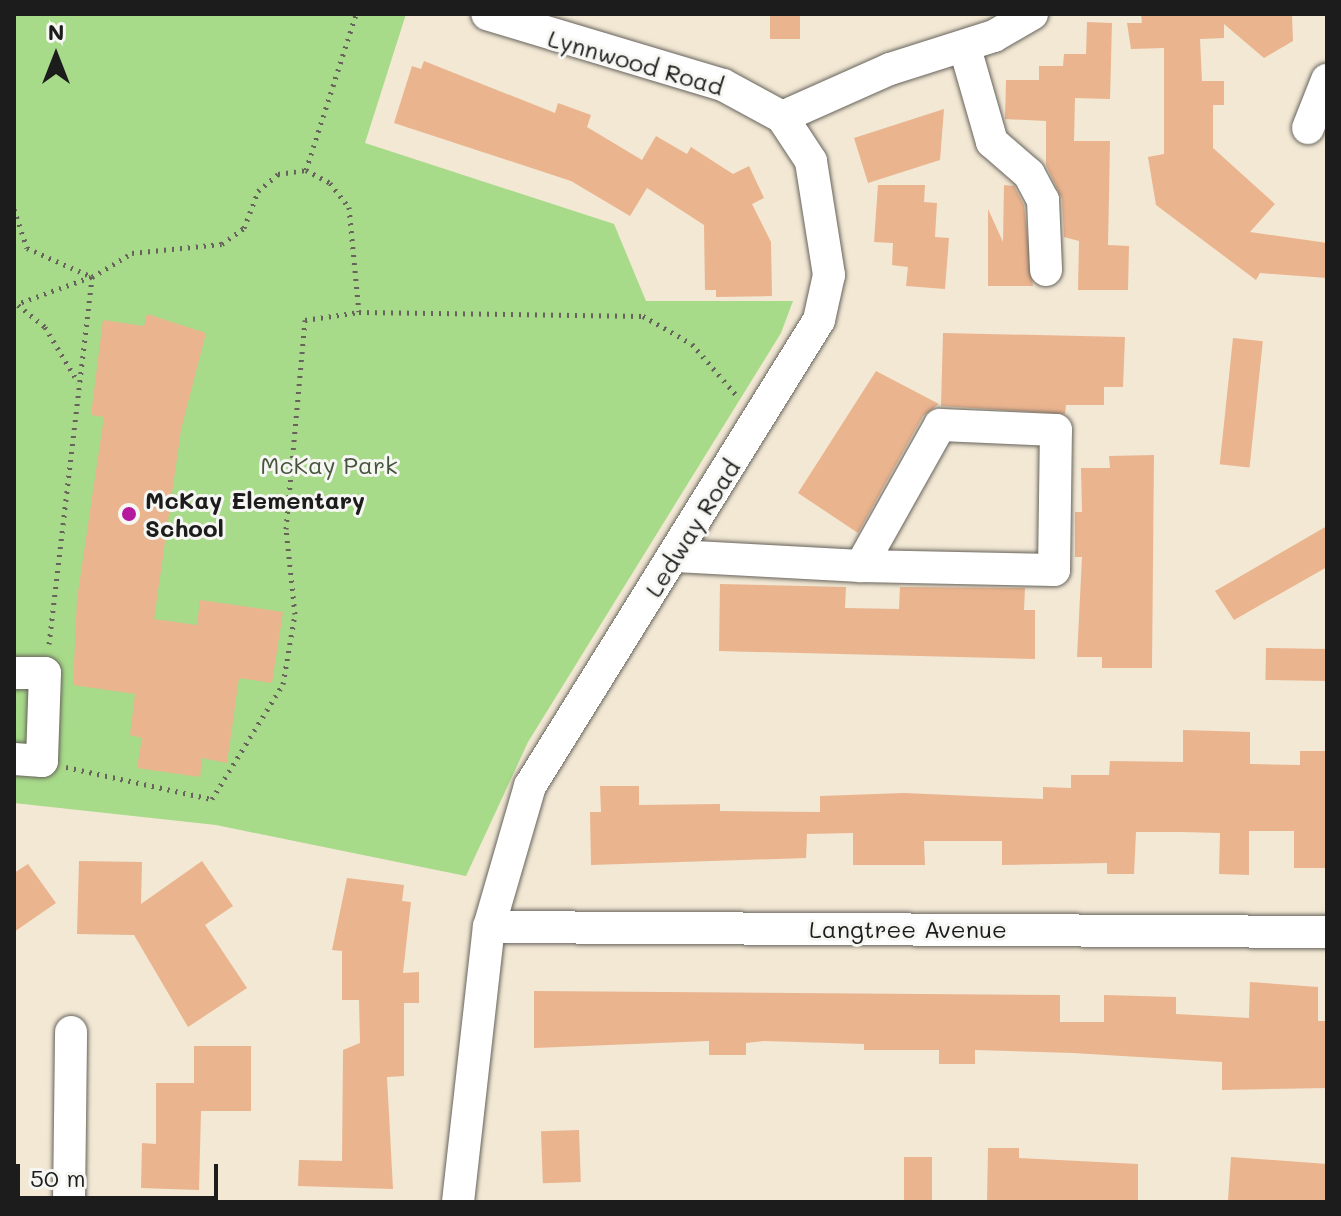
<!DOCTYPE html>
<style>
body{margin:0}
#map{position:relative;width:1341px;height:1216px;overflow:hidden;background:#f2e8d4;font-family:Mali,sans-serif}
div>[style]{position:absolute}
.green>*{inset:0;background:#a7da89}
.building>*{inset:0;background:#eab48f;transform-origin:0 0}
.path>*{height:5px;margin-top:-2.5px;transform-origin:0;background:repeating-linear-gradient(90deg,#67635c 0 2px,transparent 0 8px)}
.roads{filter:drop-shadow(0 0 2px #67635c) drop-shadow(0 0 2px #67635c)}
.minor>*{height:32px;margin:-16px;padding:0 16px;transform-origin:16px;border-radius:16px;background:#fff}
.dots>*{width:22px;height:22px;translate:-50% -50%;box-sizing:border-box;border:4px solid #f6f6f2;border-radius:50%}
span{translate:-50% -50%;white-space:nowrap;text-align:center;line-height:1.15;-webkit-text-stroke:6px #f6f6f2;paint-order:stroke}
.street-label{font-size:24px;color:#1c1c1c}
.park-label{font-size:24px;color:#46553d}
.poi-label{font-size:24px;color:#1c1c1c;font-weight:700}
.left{translate:0 -50%;text-align:left}
.frame{position:absolute;inset:0;border:16px solid #1c1c1c;pointer-events:none}
.north{position:absolute;left:16px;top:16px;width:80px;height:80px;-webkit-text-stroke:6px #f6f6f2;paint-order:stroke;rotate:0deg;font-size:22px;font-weight:700;line-height:32px;text-align:center;color:#1c1c1c}
.north::after{content:'';display:block;margin:auto;width:28px;height:36px;background:#1c1c1c;clip-path:polygon(50% 0,100% 100%,50% 72%,0 100%)}
.scale{position:absolute;left:16px;top:1164px;width:202px;height:36px;box-sizing:border-box;border:4px solid #1c1c1c;border-top:0;padding-left:10px;font-size:24px;line-height:28px;white-space:nowrap;color:#1c1c1c;-webkit-text-stroke:6px #f6f6f2;paint-order:stroke}
</style>
<div id="map">
<div class="green">
<i style="clip-path:polygon(14px 14px,406px 14px,365px 143px,614px 224px,646px 301px,793px 301px,781px 333px,528px 742px,466px 876px,216px 825px,14px 803px)"></i>
</div>
<div class="building">
<i style="left:770px;top:14px;width:30px;height:25px"></i>
<i style="clip-path:polygon(1141px 14px,1292px 14px,1293px 41px,1264px 58px,1224px 24px,1224px 38px,1200px 39px,1202px 81px,1224px 81px,1224px 105px,1213px 105px,1213px 148px,1275px 204px,1250px 232px,1327px 243px,1327px 278px,1260px 273px,1256px 280px,1156px 205px,1148px 157px,1164px 154px,1164px 48px,1131px 49px,1127px 23px,1142px 23px)"></i>
<i style="clip-path:polygon(1087px 22px,1112px 23px,1110px 99px,1075px 98px,1074px 141px,1110px 141px,1108px 245px,1129px 246px,1128px 290px,1078px 290px,1079px 241px,1064px 237px,1062px 199px,1046px 165px,1046px 121px,1005px 119px,1006px 80px,1039px 80px,1039px 66px,1063px 66px,1064px 54px,1086px 54px)"></i>
<i style="clip-path:polygon(424px 61px,555px 113px,558px 103px,591px 115px,587px 127px,642px 160px,656px 136px,687px 154px,691px 147px,733px 174px,749px 166px,764px 198px,752px 204px,771px 242px,772px 296px,716px 297px,716px 290px,705px 290px,704px 225px,647px 188px,630px 216px,571px 181px,394px 123px,412px 66px,421px 69px)"></i>
<i style="clip-path:polygon(944px 109px,940px 160px,868px 183px,854px 138px)"></i>
<i style="clip-path:polygon(878px 185px,925px 185px,924px 202px,937px 203px,935px 237px,949px 238px,945px 289px,906px 286px,908px 267px,892px 265px,893px 243px,874px 242px)"></i>
<i style="clip-path:polygon(1004px 185px,1014px 186px,1024px 205px,1033px 286px,988px 286px,988px 209px,1003px 242px)"></i>
<i style="clip-path:polygon(147px 314px,206px 333px,181px 430px,154px 619px,197px 625px,200px 600px,283px 612px,272px 683px,239px 678px,227px 763px,202px 758px,200px 777px,137px 768px,142px 738px,130px 735px,135px 694px,73px 685px,77px 599px,104px 417px,91px 415px,103px 320px,144px 326px)"></i>
<i style="clip-path:polygon(943px 333px,1125px 337px,1123px 387px,1104px 387px,1104px 405px,1066px 405px,1065px 414px,941px 406px)"></i>
<i style="left:1233px;top:338px;width:30px;height:127px;rotate:6deg"></i>
<i style="clip-path:polygon(876px 371px,939px 404px,923px 416px,858px 533px,798px 493px)"></i>
<i style="clip-path:polygon(1154px 455px,1152px 668px,1102px 668px,1102px 657px,1077px 657px,1082px 557px,1075px 557px,1075px 512px,1082px 512px,1081px 468px,1110px 468px,1109px 456px)"></i>
<i style="clip-path:polygon(1327px 526px,1327px 567px,1234px 620px,1215px 591px)"></i>
<i style="clip-path:polygon(720px 584px,846px 587px,845px 608px,899px 609px,900px 587px,1025px 588px,1024px 610px,1035px 610px,1035px 659px,719px 651px)"></i>
<i style="left:1266px;top:648px;width:61px;height:32px;rotate:1deg"></i>
<i style="clip-path:polygon(1183px 730px,1250px 732px,1250px 764px,1300px 765px,1300px 751px,1327px 751px,1327px 868px,1294px 868px,1294px 831px,1249px 831px,1249px 875px,1219px 874px,1220px 833px,1182px 832px,1136px 832px,1134px 874px,1107px 874px,1107px 863px,1002px 865px,1002px 841px,924px 841px,925px 865px,853px 865px,853px 833px,807px 834px,806px 858px,591px 865px,590px 812px,601px 812px,600px 786px,639px 786px,639px 805px,720px 804px,720px 811px,820px 812px,820px 796px,904px 793px,1043px 799px,1043px 787px,1071px 788px,1071px 775px,1109px 775px,1110px 761px,1183px 762px)"></i>
<i style="clip-path:polygon(79px 861px,142px 862px,141px 904px,202px 861px,233px 906px,205px 925px,247px 988px,188px 1027px,134px 935px,77px 934px)"></i>
<i style="clip-path:polygon(28px 864px,56px 903px,14px 932px,14px 873px)"></i>
<i style="clip-path:polygon(347px 878px,404px 885px,402px 901px,411px 902px,403px 973px,419px 972px,419px 1003px,404px 1003px,404px 1076px,387px 1077px,393px 1189px,298px 1186px,299px 1160px,342px 1161px,343px 1050px,360px 1043px,359px 1000px,342px 1000px,342px 951px,332px 950px)"></i>
<i style="clip-path:polygon(1250px 982px,1318px 987px,1318px 1021px,1327px 1021px,1327px 1088px,1222px 1090px,1222px 1062px,1073px 1053px,975px 1050px,975px 1064px,939px 1064px,939px 1050px,864px 1050px,864px 1044px,764px 1041px,746px 1043px,746px 1055px,709px 1055px,709px 1041px,534px 1048px,534px 991px,1060px 995px,1060px 1022px,1104px 1022px,1104px 995px,1176px 997px,1176px 1014px,1249px 1018px)"></i>
<i style="clip-path:polygon(194px 1046px,251px 1046px,251px 1111px,201px 1111px,199px 1190px,141px 1188px,142px 1143px,156px 1144px,156px 1083px,194px 1083px)"></i>
<i style="left:579px;top:1130px;width:52px;height:38px;rotate:88deg"></i>
<i style="clip-path:polygon(988px 1148px,1019px 1148px,1019px 1158px,1138px 1164px,1138px 1202px,987px 1202px)"></i>
<i style="left:904px;top:1157px;width:28px;height:45px"></i>
<i style="clip-path:polygon(1231px 1157px,1327px 1164px,1327px 1202px,1228px 1200px)"></i>
</div>
<div class="path">
<i style="left:306px;top:170px;width:164px;rotate:-72.2deg"></i>
<i style="left:14px;top:209px;width:41px;rotate:71.6deg"></i>
<i style="left:27px;top:248px;width:71px;rotate:24deg"></i>
<i style="left:14px;top:305px;width:82px;rotate:-20deg"></i>
<i style="left:18px;top:305px;width:35px;rotate:39deg"></i>
<i style="left:45px;top:327px;width:64px;rotate:59deg"></i>
<i style="left:49px;top:644px;width:370px;rotate:-83.3deg"></i>
<i style="left:92px;top:277px;width:47px;rotate:-31deg"></i>
<i style="left:132px;top:253px;width:90px;rotate:-5.7deg"></i>
<i style="left:222px;top:244px;width:27px;rotate:-36deg"></i>
<i style="left:244px;top:228px;width:40px;rotate:-69deg"></i>
<i style="left:258px;top:191px;width:26px;rotate:-40deg"></i>
<i style="left:278px;top:174px;width:28px;rotate:-8deg"></i>
<i style="left:306px;top:170px;width:27px;rotate:28deg"></i>
<i style="left:330px;top:183px;width:31px;rotate:52deg"></i>
<i style="left:349px;top:207px;width:105px;rotate:84.6deg"></i>
<i style="left:359px;top:312px;width:284px;rotate:0.8deg"></i>
<i style="left:643px;top:316px;width:56px;rotate:29.7deg"></i>
<i style="left:692px;top:344px;width:70px;rotate:49deg"></i>
<i style="left:66px;top:767px;width:149px;rotate:12.4deg"></i>
<i style="left:212px;top:799px;width:135px;rotate:-58.3deg"></i>
<i style="left:283px;top:684px;width:71px;rotate:-80.3deg"></i>
<i style="left:295px;top:614px;width:85px;rotate:-96deg"></i>
<i style="left:286px;top:529px;width:210px;rotate:-84.8deg"></i>
<i style="left:305px;top:320px;width:55px;rotate:-8.4deg"></i>
</div>
<div class="roads">
<div class="minor">
<i style="left:965px;top:48px;width:98px;rotate:74deg"></i>
<i style="left:992px;top:142px;width:49px;rotate:40.9deg"></i>
<i style="left:1029px;top:174px;width:30px;rotate:62deg"></i>
<i style="left:1043px;top:200px;width:70px;rotate:87.5deg"></i>
<i style="left:782px;top:117px;width:118px;rotate:-24deg"></i>
<i style="left:890px;top:69px;width:109px;rotate:-17.6deg"></i>
<i style="left:994px;top:36px;width:44px;rotate:-30.1deg"></i>
<i style="left:1308px;top:128px;width:52px;rotate:-68.4deg"></i>
<i style="left:676px;top:556px;width:185px;rotate:3.1deg"></i>
<i style="left:861px;top:566px;width:193px;rotate:1.2deg"></i>
<i style="left:1054px;top:570px;width:140px;rotate:-89.2deg"></i>
<i style="left:1056px;top:430px;width:116px;rotate:-177.5deg"></i>
<i style="left:940px;top:425px;width:162px;rotate:119.3deg"></i>
<i style="left:14px;top:673px;width:31px"></i>
<i style="left:45px;top:673px;width:88px;rotate:92deg"></i>
<i style="left:42px;top:761px;width:28px;rotate:-176deg"></i>
<i style="left:489px;top:927px;width:838px;rotate:0.34deg"></i>
<i style="left:69px;top:1202px;width:170px;rotate:-89.3deg"></i>
<i style="left:458px;top:1202px;width:277px;rotate:-83.6deg"></i>
<i style="left:489px;top:927px;width:147px;rotate:-73.8deg"></i>
<i style="left:530px;top:786px;width:548px;rotate:-58.19deg"></i>
<i style="left:819px;top:320px;width:46px;rotate:-77.5deg"></i>
<i style="left:829px;top:275px;width:115px;rotate:-99deg"></i>
<i style="left:811px;top:161px;width:53px;rotate:-123.4deg"></i>
<i style="left:782px;top:117px;width:67px;rotate:-151.5deg"></i>
<i style="left:723px;top:85px;width:246px;rotate:-163.3deg"></i>
</div>
</div>
<div class="dots">
<i style="left:129px;top:514px;background:#b5179e"></i>
</div>
<div class="street-label">
<span style="left:636px;top:62px;rotate:16deg">Lynnwood Road</span>
<span style="left:692px;top:528px;rotate:-58deg">Ledway Road</span>
<span style="left:908px;top:929px">Langtree Avenue</span>
</div>
<div class="park-label">
<span style="left:329px;top:465px">McKay Park</span>
</div>
<div class="poi-label">
<span class="left" style="left:145px;top:514px">McKay Elementary<br>School</span>
</div>
<div class="frame"></div>
<div class="north">N</div>
<div class="scale">50 m</div>
</div>
